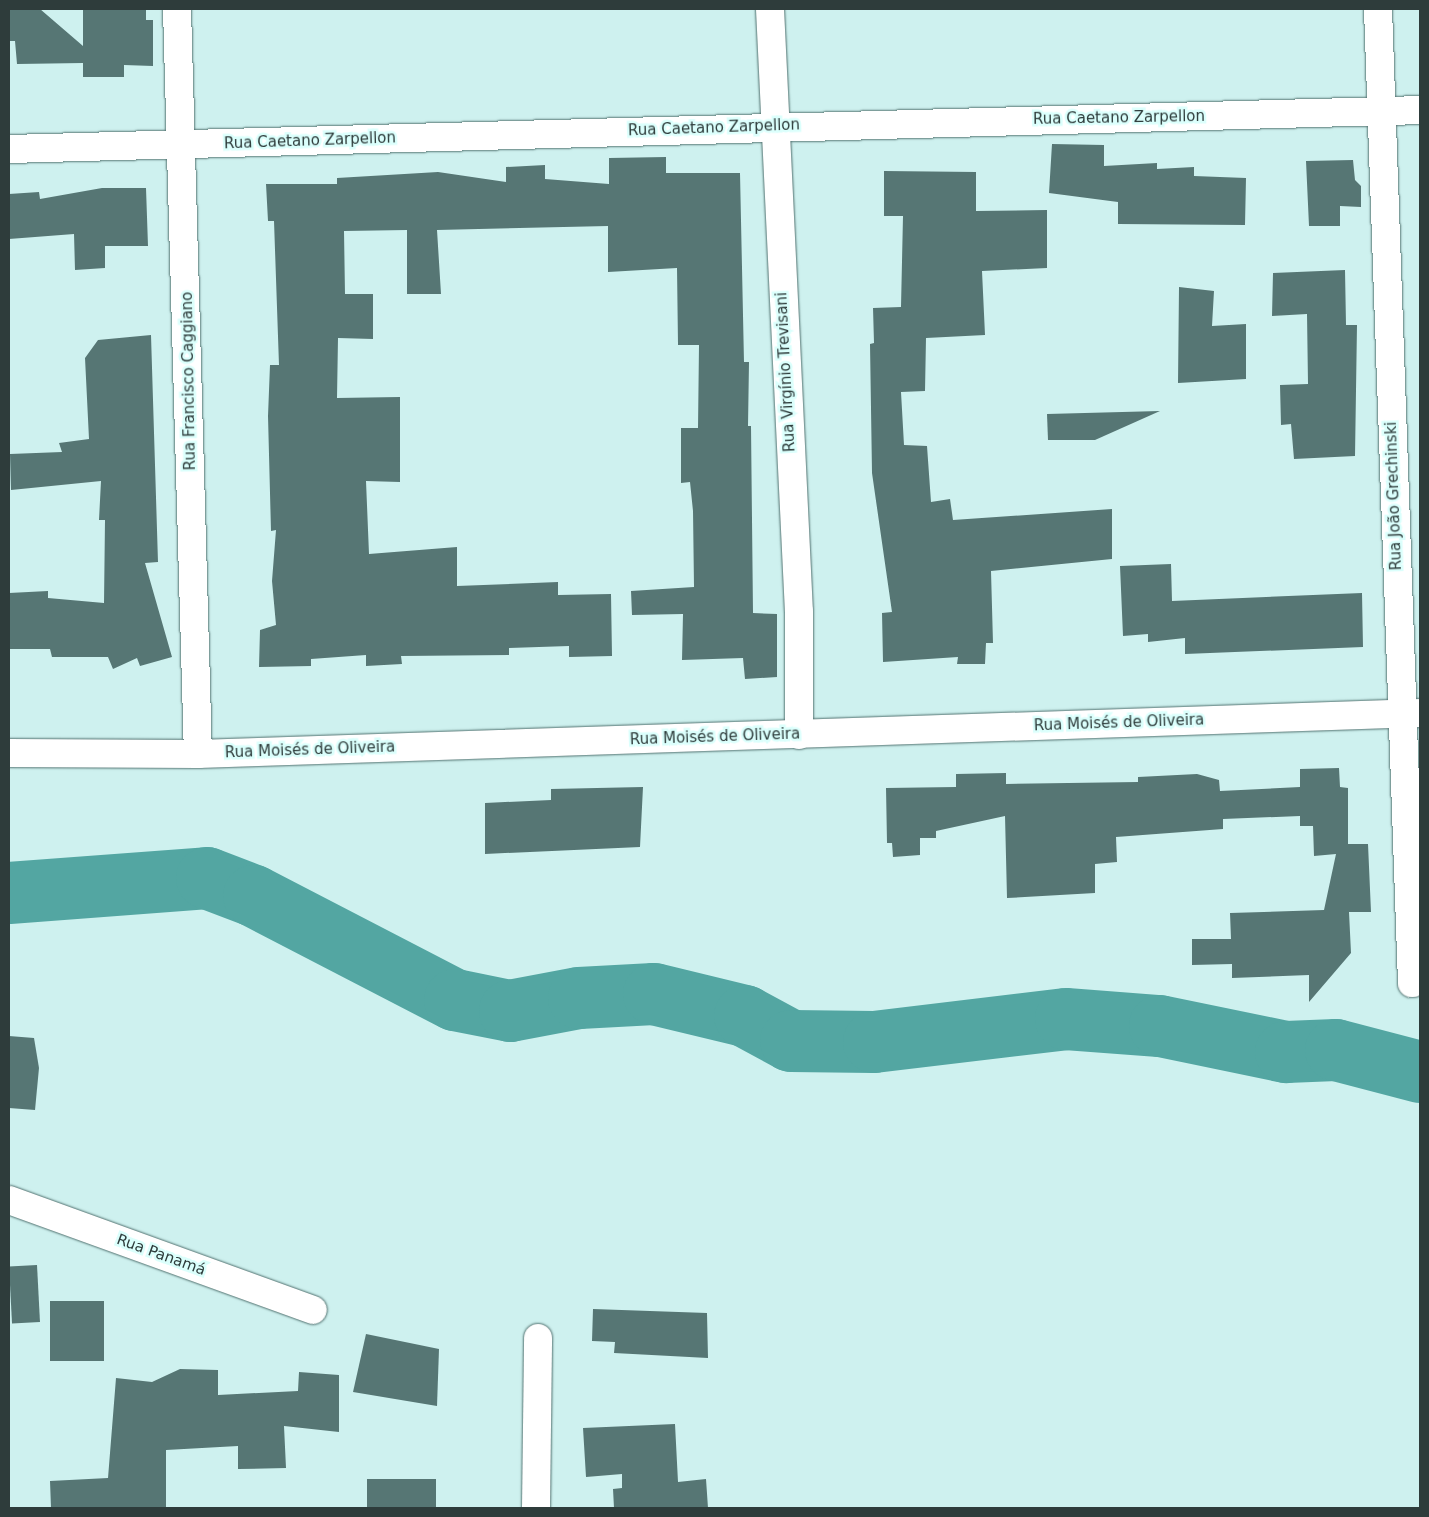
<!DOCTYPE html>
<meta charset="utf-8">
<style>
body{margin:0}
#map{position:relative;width:1429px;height:1517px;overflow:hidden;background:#cef1ef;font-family:"DejaVu Sans",sans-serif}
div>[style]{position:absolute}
.river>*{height:62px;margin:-31px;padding:0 31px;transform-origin:31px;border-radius:31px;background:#53a6a2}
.building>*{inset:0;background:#567674;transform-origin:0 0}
.roads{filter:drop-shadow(0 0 1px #527270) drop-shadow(0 0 1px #527270)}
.minor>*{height:28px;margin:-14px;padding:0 14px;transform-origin:14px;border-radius:14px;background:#fff}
span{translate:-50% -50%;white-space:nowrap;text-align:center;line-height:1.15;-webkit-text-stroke:5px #dbfffc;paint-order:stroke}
.street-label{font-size:15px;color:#2e3c3b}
.frame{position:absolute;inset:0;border:10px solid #2e3c3b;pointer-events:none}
</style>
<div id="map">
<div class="river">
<i style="left:9px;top:893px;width:199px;rotate:-4.3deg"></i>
<i style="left:207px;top:878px;width:50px;rotate:21deg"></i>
<i style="left:254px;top:896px;width:226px;rotate:27.4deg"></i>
<i style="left:455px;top:1000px;width:56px;rotate:11.3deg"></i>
<i style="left:510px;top:1011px;width:70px;rotate:-10.7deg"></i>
<i style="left:579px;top:998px;width:75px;rotate:-3.1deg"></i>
<i style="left:654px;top:994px;width:94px;rotate:13.6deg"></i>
<i style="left:745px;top:1016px;width:52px;rotate:28.5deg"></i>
<i style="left:791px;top:1041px;width:83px;rotate:0.7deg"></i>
<i style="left:874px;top:1042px;width:193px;rotate:-6.8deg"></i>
<i style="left:1066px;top:1019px;width:94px;rotate:4.3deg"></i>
<i style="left:1160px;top:1026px;width:129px;rotate:11.7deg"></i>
<i style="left:1286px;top:1052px;width:50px;rotate:-2.3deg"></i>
<i style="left:1336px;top:1050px;width:87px;rotate:14.7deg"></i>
</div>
<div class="building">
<i style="clip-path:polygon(9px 9px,40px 9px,83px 46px,83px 9px,146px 9px,146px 20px,153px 20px,153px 66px,124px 65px,124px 77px,83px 77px,83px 63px,17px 64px,15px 41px,9px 41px)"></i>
<i style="clip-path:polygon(1052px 144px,1104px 145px,1104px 166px,1157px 163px,1157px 169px,1194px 167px,1194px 176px,1246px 178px,1245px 225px,1118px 224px,1118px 202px,1049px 193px)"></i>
<i style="clip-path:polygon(666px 157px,666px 173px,740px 173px,744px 362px,749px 362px,748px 426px,751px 426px,753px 613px,777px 614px,777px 677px,745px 679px,743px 658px,682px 660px,683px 614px,632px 615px,631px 591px,694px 587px,693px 511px,690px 482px,681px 483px,681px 428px,698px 428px,699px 345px,678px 345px,677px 268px,608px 272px,608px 226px,437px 230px,441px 294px,407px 294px,407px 230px,344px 231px,345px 294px,373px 294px,373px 339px,338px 338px,337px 398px,400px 397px,400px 482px,366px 481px,369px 554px,457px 547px,457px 586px,558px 582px,558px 595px,611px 594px,612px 656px,569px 657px,569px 646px,509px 648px,509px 655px,401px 656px,402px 664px,366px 666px,366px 655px,311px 659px,311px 666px,259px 667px,260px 630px,276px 625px,272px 581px,276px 530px,271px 531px,268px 416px,270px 365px,279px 365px,274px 221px,268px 221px,266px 184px,337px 184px,337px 178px,438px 172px,506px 182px,506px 167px,545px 165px,545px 179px,609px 184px,609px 158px)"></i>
<i style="clip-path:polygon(1353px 160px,1355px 180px,1361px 186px,1361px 207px,1340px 206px,1340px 226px,1309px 226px,1306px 161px)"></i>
<i style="clip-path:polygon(884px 171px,976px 172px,976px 211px,1047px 210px,1047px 268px,982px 271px,985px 335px,926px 338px,925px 391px,901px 392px,904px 445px,927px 446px,931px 502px,950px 499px,953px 520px,1112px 509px,1112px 559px,991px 571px,993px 643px,986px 643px,985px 664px,957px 664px,958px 657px,883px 662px,882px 613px,892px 612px,872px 473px,870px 344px,874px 343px,873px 308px,901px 307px,903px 216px,884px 216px)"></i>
<i style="clip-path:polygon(102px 188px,146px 188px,148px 246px,105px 246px,105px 268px,75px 270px,74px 234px,9px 239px,9px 194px,39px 192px,40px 199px)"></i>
<i style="clip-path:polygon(1345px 270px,1346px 325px,1357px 325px,1355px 456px,1294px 459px,1291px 424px,1281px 425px,1280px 385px,1308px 384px,1307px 314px,1272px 316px,1273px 273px)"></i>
<i style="clip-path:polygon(1179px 287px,1214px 291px,1212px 326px,1246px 324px,1246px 379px,1178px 383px)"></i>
<i style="clip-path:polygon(151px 335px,158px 562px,145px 563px,172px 657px,140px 666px,137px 658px,113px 669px,108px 657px,52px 657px,50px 649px,9px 649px,9px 593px,48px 591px,48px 598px,104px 603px,105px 520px,99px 520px,101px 481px,11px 490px,10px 454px,62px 452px,59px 443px,89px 439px,85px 358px,98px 340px)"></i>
<i style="clip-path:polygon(1160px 411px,1095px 440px,1048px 440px,1047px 414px)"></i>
<i style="clip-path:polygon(1171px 564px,1172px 601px,1362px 593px,1363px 647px,1185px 654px,1185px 638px,1148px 642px,1148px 634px,1123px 636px,1120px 566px)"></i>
<i style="clip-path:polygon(1339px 768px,1340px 787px,1348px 788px,1348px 844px,1368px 844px,1371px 912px,1349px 912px,1351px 953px,1309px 1002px,1309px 975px,1232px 978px,1232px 964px,1192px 965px,1192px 939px,1231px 939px,1230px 913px,1324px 910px,1336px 854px,1314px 856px,1313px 826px,1300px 826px,1300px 816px,1223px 819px,1223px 829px,1116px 837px,1117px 862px,1095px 864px,1095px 893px,1007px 898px,1005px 816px,936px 831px,936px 838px,920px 838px,920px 855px,893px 857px,892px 843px,887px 843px,886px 788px,956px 787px,956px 774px,1006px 773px,1006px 784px,1138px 782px,1138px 777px,1197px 774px,1219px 780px,1220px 791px,1300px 787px,1300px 769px)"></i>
<i style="clip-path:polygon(643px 787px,640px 847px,485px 854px,485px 803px,551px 800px,551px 789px)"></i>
<i style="clip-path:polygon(9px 1036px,34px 1038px,39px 1068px,35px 1110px,9px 1108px)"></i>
<i style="left:37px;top:1265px;width:57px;height:28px;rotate:87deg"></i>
<i style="left:50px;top:1301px;width:54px;height:60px"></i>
<i style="clip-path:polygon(593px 1309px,707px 1313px,708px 1358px,614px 1353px,615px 1342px,592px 1341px)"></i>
<i style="clip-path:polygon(366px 1334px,439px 1349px,437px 1406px,353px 1392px)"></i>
<i style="clip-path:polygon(180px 1369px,218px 1370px,218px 1395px,298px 1391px,299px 1372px,339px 1375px,339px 1432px,284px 1426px,286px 1468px,238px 1469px,238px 1446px,166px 1450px,166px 1508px,51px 1508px,50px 1481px,108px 1478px,116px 1378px,152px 1382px)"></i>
<i style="clip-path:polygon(675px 1424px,678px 1482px,706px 1479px,708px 1508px,614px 1508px,613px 1489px,622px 1488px,622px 1474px,586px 1477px,583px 1428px)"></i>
<i style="left:367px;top:1479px;width:69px;height:29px"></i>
</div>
<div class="roads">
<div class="minor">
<i style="left:177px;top:9px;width:745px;rotate:88.39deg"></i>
<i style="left:770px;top:9px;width:604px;rotate:87.25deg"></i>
<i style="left:799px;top:612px;width:123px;rotate:90deg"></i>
<i style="left:1378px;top:9px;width:975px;rotate:88deg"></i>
<i style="left:9px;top:149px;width:1412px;rotate:-1.58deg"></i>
<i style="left:9px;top:753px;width:189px;rotate:0.3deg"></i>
<i style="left:198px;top:754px;width:1223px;rotate:-1.92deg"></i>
<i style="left:9px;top:1200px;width:323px;rotate:19.9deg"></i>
<i style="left:536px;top:1508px;width:170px;rotate:-89.3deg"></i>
</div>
</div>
<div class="street-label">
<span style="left:1119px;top:118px;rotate:-1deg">Rua Caetano Zarpellon</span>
<span style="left:714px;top:128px;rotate:-2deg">Rua Caetano Zarpellon</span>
<span style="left:310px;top:141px;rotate:-2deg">Rua Caetano Zarpellon</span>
<span style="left:786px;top:372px;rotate:-93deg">Rua Virgínio Trevisani</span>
<span style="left:189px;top:381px;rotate:-91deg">Rua Francisco Caggiano</span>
<span style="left:1394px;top:496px;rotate:-92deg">Rua João Grechinski</span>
<span style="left:1119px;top:723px;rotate:-2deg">Rua Moisés de Oliveira</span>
<span style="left:715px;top:737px;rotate:-2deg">Rua Moisés de Oliveira</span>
<span style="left:310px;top:750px;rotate:-2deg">Rua Moisés de Oliveira</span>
<span style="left:161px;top:1255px;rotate:20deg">Rua Panamá</span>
</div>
<div class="frame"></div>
</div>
